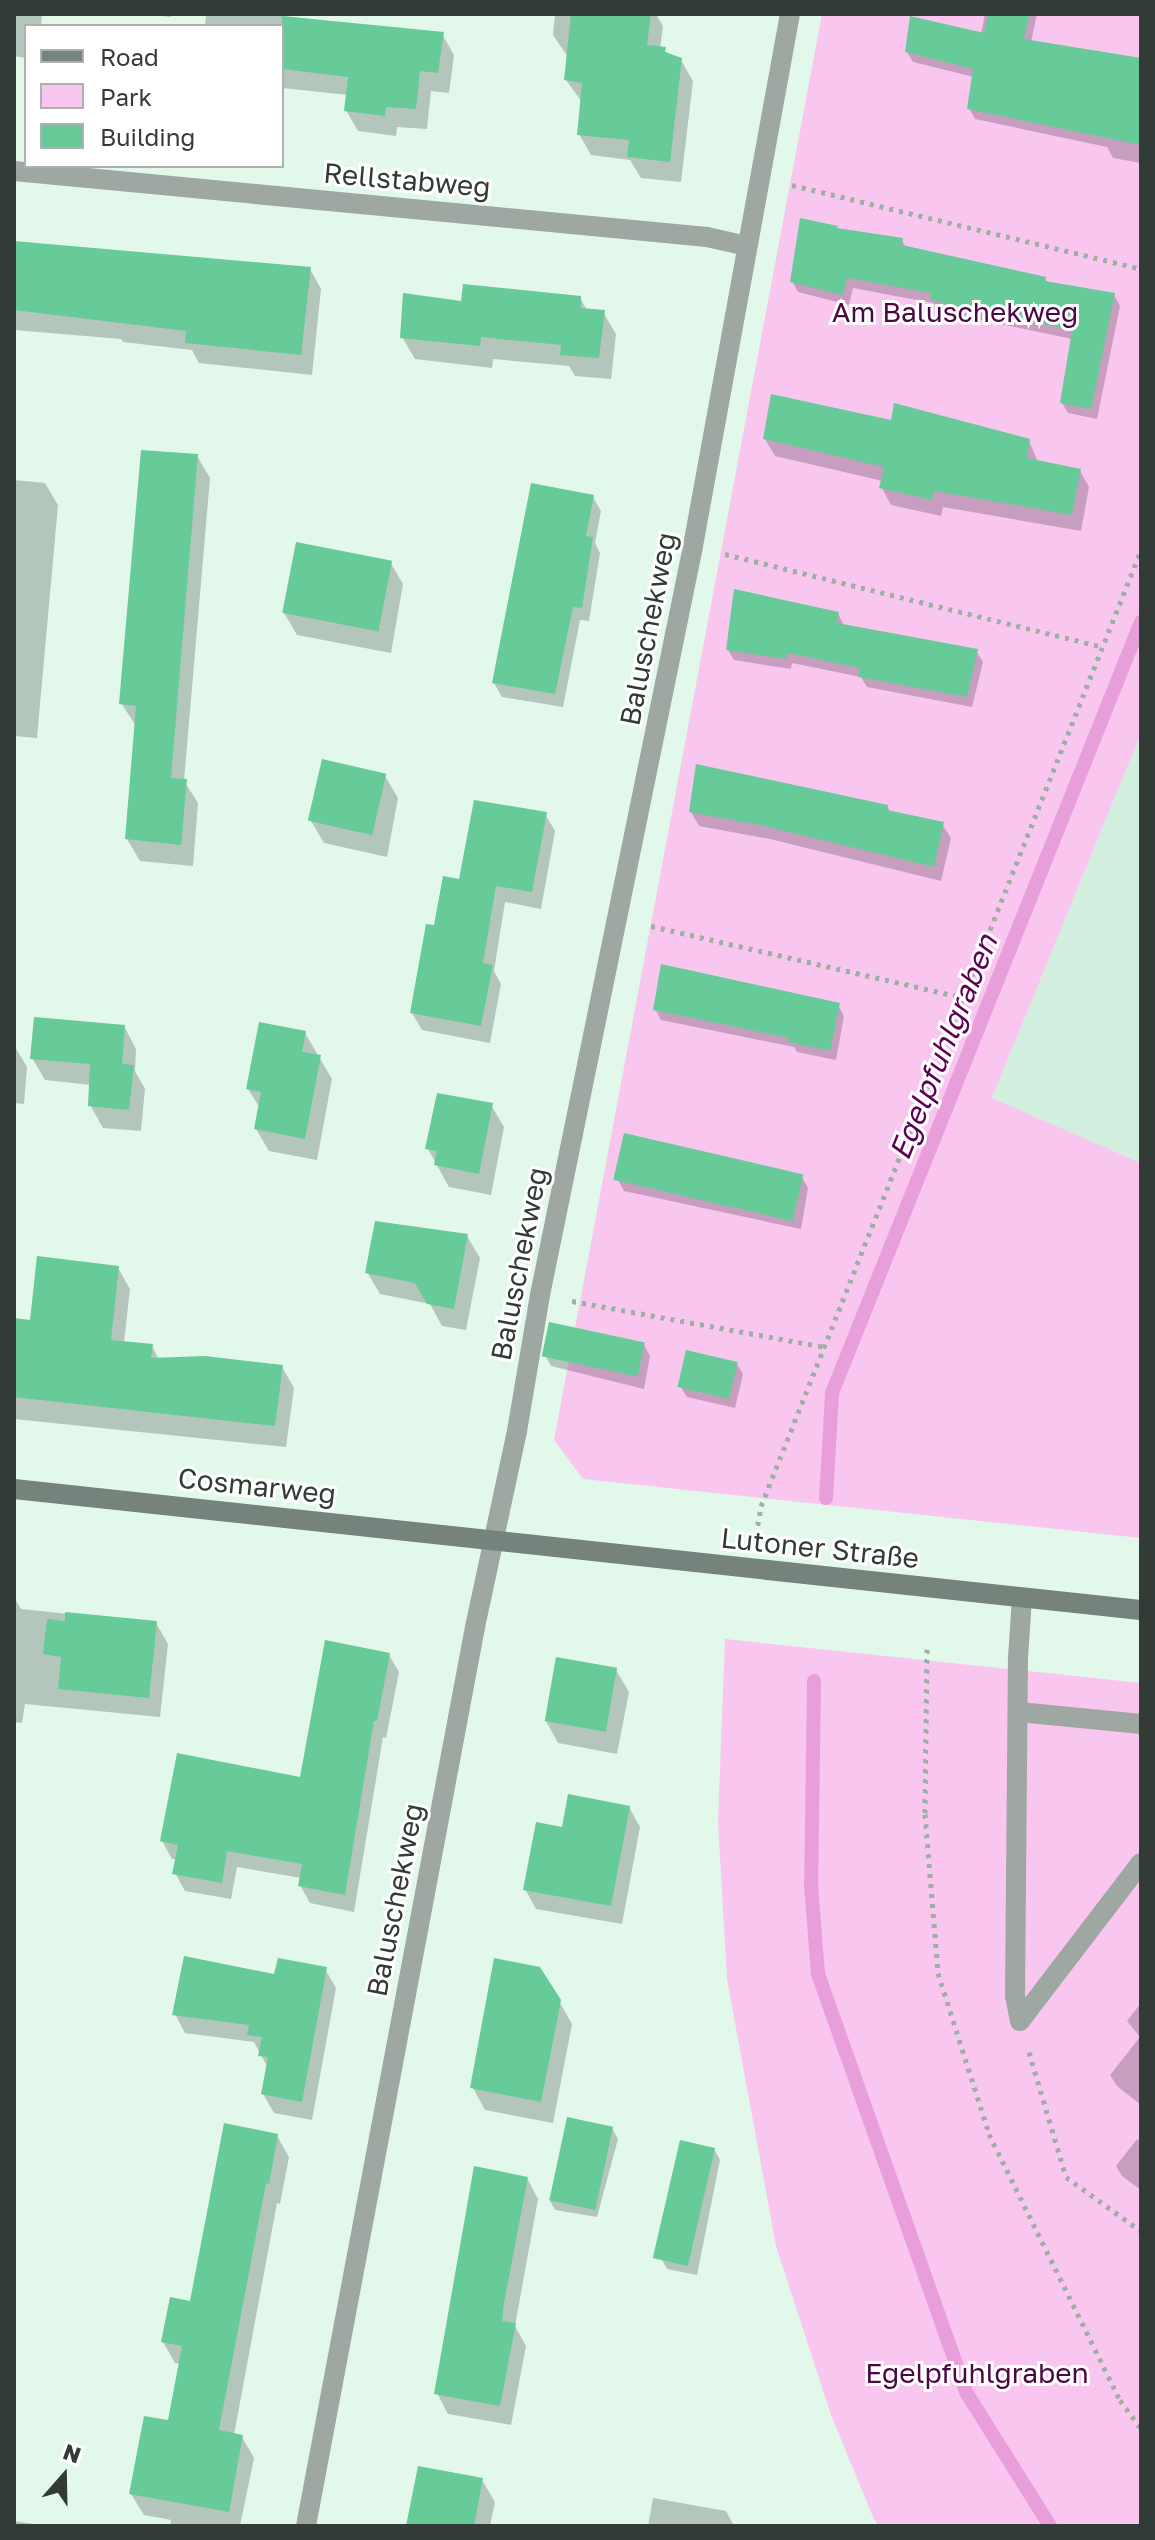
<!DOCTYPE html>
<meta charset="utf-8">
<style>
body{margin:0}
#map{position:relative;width:1155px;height:2540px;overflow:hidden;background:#e2f8eb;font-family:"Golos Text",sans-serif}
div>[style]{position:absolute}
.built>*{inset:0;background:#d1eede}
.green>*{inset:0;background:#f9c6ef}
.shadow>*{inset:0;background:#0003}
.stream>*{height:14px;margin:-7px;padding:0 7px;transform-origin:7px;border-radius:7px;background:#e99edc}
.building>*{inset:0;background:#67ca99;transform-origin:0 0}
.path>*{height:5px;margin-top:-2.5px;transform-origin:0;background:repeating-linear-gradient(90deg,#9eafa5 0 4px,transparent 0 10px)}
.lane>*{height:20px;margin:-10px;padding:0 10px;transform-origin:10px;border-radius:10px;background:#9ea7a2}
.street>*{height:20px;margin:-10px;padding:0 10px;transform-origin:10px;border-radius:10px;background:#9ea7a2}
.secondary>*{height:20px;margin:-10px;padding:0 10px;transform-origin:10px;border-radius:10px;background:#76837c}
span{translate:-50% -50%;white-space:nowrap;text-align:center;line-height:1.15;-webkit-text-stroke:6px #fff;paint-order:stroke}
.street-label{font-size:28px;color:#323b36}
.park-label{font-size:28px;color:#4a0744}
.water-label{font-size:30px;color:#5b0054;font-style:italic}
.frame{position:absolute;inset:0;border:16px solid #323b36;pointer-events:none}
.legend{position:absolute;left:24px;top:24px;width:260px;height:144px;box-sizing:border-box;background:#fff;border:2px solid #adb1af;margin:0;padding:10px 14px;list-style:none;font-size:24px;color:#323b36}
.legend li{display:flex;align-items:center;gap:16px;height:40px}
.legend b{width:40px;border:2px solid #adb1af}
.north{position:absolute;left:24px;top:2436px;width:80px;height:80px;-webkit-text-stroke:6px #fff;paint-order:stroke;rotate:20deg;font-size:22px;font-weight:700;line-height:32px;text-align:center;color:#323b36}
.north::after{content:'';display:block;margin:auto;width:28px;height:36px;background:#323b36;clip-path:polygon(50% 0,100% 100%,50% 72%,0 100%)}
</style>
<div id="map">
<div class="built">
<i style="clip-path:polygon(1141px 733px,1141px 1163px,992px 1098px)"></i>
</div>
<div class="green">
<i style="clip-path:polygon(822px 14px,1141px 14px,1141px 733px,992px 1098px,1141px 1163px,1141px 1538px,583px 1479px,554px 1440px)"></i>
<i style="clip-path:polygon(725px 1639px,1141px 1683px,1141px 2526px,878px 2526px,873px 2517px,831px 2415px,776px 2246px,727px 1979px,718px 1822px)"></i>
</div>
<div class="shadow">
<i style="clip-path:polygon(14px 14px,42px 15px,41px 26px,26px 26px,26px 58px,14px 56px)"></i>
<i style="clip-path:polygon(140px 14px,171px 14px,171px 17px)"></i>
<i style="clip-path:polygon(206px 14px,264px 14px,442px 34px,454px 55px,449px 93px,431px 91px,427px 129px,397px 127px,396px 136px,358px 131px,346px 110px,348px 95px,282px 88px,282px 26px,205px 26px)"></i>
<i style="clip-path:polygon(555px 14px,656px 14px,663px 26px,660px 49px,681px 60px,693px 81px,681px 182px,641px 178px,630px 160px,591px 155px,579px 134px,582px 102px,566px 80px,568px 57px,553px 35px)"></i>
<i style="clip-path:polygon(985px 14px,1037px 14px,1031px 42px,1141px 60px,1141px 163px,1113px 158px,1107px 147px,975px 119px,969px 108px,974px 77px,913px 62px,907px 52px,981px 34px)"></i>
<i style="clip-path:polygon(838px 231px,902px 240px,906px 248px,1045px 279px,1048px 283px,1114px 295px,1120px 306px,1097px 419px,1068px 413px,1062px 403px,1072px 339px,938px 311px,933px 303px,853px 288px,849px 305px,798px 292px,792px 281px)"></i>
<i style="clip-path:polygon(14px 242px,310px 269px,321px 289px,312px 375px,199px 363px,192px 350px,123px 342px,121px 339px,14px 330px)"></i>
<i style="clip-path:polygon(580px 298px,587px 310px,603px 312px,616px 334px,611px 379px,575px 376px,569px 366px,493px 359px,492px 368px,415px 359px,402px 337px,463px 303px)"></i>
<i style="clip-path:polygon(892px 422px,1029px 441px,1038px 462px,1080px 471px,1089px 487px,1081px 531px,943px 507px,941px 516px,891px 505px,882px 488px,883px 481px,775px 456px,765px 439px)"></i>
<i style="clip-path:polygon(197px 456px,210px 478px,184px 781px,198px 803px,193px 866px,140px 861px,127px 839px,136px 726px,121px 703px)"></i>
<i style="clip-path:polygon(14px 480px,45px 483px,58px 505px,37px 738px,14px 736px)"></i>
<i style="clip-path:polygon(593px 497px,601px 511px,595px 543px,600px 553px,589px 621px,580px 620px,563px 707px,502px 697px,494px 683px)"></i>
<i style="clip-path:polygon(390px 562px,403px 584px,391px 653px,297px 635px,284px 613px)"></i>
<i style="clip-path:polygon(838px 614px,844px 625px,976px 651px,983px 662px,972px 707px,867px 687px,861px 677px,792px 663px,791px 669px,734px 660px,728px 650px)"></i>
<i style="clip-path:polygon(385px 776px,398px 798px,387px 857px,324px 843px,311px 821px)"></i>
<i style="clip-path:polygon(887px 806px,891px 813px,942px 824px,951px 838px,941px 881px,770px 839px,699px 826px,691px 812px)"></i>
<i style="clip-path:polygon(545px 814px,555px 831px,541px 909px,505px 902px,494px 971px,501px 984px,490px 1043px,422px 1030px,412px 1013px,436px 928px)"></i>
<i style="clip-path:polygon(838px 1005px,844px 1016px,836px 1060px,797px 1052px,794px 1047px,661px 1020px,655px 1009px)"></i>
<i style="clip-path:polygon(124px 1026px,136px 1049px,135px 1071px,145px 1089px,141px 1131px,103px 1128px,90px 1105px,91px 1085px,45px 1080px,32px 1058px)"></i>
<i style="clip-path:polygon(305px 1033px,332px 1079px,317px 1160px,269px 1151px,256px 1129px,260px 1108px,248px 1089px)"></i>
<i style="clip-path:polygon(14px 1045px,27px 1067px,24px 1104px,14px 1103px)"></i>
<i style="clip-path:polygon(491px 1105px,504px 1127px,491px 1195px,449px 1187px,428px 1149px)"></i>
<i style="clip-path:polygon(802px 1177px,808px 1188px,801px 1229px,624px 1191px,618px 1180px)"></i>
<i style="clip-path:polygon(467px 1236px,480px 1258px,466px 1330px,442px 1326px,430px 1304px,380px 1294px,367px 1272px)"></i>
<i style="clip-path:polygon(118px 1268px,130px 1289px,124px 1343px,152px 1346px,159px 1360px,282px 1367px,294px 1388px,286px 1447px,14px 1419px,14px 1320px,31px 1322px)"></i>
<i style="clip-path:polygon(644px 1345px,650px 1356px,644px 1389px,551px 1366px,545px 1355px)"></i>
<i style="clip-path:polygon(737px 1364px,743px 1374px,735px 1408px,687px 1397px,680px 1386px)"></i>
<i style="clip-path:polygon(14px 1597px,21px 1609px,156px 1623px,168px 1644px,160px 1717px,25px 1704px,22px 1723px,14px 1722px)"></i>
<i style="clip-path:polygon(389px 1655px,399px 1672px,386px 1738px,383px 1737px,354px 1912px,310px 1903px,300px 1885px,301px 1878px,237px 1867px,231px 1899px,185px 1891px,175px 1873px,177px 1859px,172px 1859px,162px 1841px,301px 1779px)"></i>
<i style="clip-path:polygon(616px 1670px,629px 1692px,617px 1754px,558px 1743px,546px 1721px)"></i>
<i style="clip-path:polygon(629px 1807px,640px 1827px,622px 1924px,536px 1909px,525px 1889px,564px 1829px)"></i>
<i style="clip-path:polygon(325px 1969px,336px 1988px,312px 2120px,274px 2113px,263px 2094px,268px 2068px,254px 2042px,185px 2033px,175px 2014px,275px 1976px)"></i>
<i style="clip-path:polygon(559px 2001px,572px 2024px,553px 2123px,485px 2110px,473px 2088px)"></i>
<i style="clip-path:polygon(1141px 2003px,1141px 2105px,1117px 2086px,1110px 2075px,1140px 2037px,1127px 2021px)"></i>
<i style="clip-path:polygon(612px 2128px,618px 2139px,597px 2217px,555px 2210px,549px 2199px)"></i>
<i style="clip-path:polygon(277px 2136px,289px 2157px,280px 2204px,277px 2203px,234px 2435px,242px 2437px,254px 2458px,240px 2526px,170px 2526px,171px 2520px,144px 2515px,131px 2494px,169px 2422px,181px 2364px,175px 2363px,163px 2342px,192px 2304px)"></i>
<i style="clip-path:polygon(1137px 2139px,1141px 2142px,1141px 2190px,1122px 2176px,1116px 2166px)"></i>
<i style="clip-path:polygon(714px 2149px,720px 2160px,697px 2275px,667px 2269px,661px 2258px)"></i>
<i style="clip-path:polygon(527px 2178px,538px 2199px,515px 2326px,526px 2346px,511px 2425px,448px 2414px,437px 2393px)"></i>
<i style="clip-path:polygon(482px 2480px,495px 2502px,490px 2526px,408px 2526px)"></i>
<i style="clip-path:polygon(653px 2498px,726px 2511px,734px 2526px,648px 2526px)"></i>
<i style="clip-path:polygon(14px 2521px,40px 2525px,40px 2526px,14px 2526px)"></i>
</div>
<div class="stream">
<i style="left:826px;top:1498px;width:105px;rotate:-86.7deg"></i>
<i style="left:832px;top:1393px;width:831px;rotate:-68.16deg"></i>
<i style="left:814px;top:1681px;width:204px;rotate:90.8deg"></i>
<i style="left:811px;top:1885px;width:89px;rotate:85.5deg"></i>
<i style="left:818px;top:1974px;width:443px;rotate:70.5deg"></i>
<i style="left:966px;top:2392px;width:158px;rotate:57.9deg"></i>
</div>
<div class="building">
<i style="clip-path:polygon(571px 14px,651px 14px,647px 45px,666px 47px,665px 52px,682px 58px,670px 162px,627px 157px,629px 140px,577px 135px,582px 83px,564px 80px)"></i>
<i style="clip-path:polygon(988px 14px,1030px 14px,1024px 39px,1141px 58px,1141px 145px,967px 109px,973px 69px,905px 52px,910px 16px,984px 33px)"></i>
<i style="clip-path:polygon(282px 16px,444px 32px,438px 73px,420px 71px,416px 109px,386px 107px,385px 116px,344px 111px,348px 77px,282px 69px)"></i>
<i style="clip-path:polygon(800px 218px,838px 226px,837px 228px,903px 238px,902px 245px,1046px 277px,1045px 281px,1115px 293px,1091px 409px,1060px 403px,1072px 330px,930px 300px,931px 293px,847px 278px,843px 295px,790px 282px)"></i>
<i style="clip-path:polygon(14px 241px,311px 267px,301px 355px,185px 343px,186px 331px,14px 310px)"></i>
<i style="clip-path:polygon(463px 284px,581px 296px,581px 308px,605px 310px,599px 358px,560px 355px,561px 345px,481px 337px,480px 346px,400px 338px,403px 293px,461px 301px)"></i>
<i style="clip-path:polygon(771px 394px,891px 420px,894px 403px,1030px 439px,1027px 458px,1081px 469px,1072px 515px,934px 491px,932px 500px,879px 488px,884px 467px,763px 439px)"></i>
<i style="clip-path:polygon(141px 450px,198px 454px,171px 778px,187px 779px,181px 845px,125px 839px,136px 706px,119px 704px)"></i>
<i style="clip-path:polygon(531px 483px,594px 495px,586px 536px,593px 537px,582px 608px,573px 607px,555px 694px,492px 683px)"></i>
<i style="left:296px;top:542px;width:98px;height:72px;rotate:11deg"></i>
<i style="clip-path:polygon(734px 589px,839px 612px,837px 623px,978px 649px,967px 697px,858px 677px,860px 668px,787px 653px,786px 659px,726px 650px)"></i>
<i style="left:322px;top:759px;width:66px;height:63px;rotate:13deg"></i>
<i style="clip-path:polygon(696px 764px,888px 805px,887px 810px,944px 822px,934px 867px,760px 825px,689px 812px)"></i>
<i style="clip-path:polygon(474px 800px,547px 812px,532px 892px,496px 886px,483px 963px,493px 965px,481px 1026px,410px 1013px,426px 924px,434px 925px,443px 876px,459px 879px)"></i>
<i style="clip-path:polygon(661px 964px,840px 1003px,830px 1051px,788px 1042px,789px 1038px,653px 1010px)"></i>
<i style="clip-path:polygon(34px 1017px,125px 1025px,122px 1064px,134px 1065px,129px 1110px,88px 1106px,90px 1064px,30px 1059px)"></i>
<i style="clip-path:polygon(259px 1022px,306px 1031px,302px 1052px,321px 1055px,305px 1139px,254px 1129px,261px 1092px,246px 1089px)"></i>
<i style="clip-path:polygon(437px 1093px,493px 1103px,479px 1174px,434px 1165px,437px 1151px,425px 1149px)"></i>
<i style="left:624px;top:1133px;width:184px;height:48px;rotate:13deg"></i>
<i style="clip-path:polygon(375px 1221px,468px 1234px,454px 1309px,427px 1304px,415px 1283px,365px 1273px)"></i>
<i style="clip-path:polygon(37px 1256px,119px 1266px,111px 1340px,153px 1344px,151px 1358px,205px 1356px,283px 1365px,275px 1426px,14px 1397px,14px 1318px,30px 1320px)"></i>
<i style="left:549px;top:1322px;width:98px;height:35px;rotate:12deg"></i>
<i style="left:686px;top:1350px;width:53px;height:38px;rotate:13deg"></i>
<i style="clip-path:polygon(65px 1612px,157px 1621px,149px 1698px,58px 1689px,61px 1657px,43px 1654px,47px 1619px,65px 1621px)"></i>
<i style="clip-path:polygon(325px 1640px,390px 1653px,377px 1721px,374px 1721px,345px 1895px,298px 1886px,302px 1864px,227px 1851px,222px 1883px,172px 1874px,178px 1845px,160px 1841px,177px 1753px,300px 1777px)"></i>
<i style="left:556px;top:1657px;width:62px;height:65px;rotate:10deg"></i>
<i style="clip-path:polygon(568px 1794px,630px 1806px,611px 1906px,523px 1890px,536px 1822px,562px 1827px)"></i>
<i style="clip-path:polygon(184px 1956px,274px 1974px,278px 1958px,327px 1967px,302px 2102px,261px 2094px,268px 2057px,258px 2056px,262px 2037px,247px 2035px,249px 2025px,172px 2015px)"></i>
<i style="clip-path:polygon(494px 1958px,540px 1967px,561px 2000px,541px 2102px,470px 2088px)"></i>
<i style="left:567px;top:2117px;width:47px;height:85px;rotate:12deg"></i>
<i style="clip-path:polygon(224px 2123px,278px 2134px,269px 2184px,266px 2183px,219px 2430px,243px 2435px,229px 2512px,129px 2494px,144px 2416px,168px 2420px,182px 2346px,161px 2342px,170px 2297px,190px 2301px)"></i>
<i style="left:680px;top:2140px;width:36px;height:121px;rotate:13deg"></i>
<i style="clip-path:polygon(474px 2166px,528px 2177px,504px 2303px,502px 2321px,516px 2323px,500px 2406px,434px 2394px)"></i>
<i style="clip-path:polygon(418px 2466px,483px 2478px,474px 2526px,406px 2526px)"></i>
</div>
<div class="path">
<i style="left:792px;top:185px;width:359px;rotate:13.5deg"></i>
<i style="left:725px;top:554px;width:386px;rotate:13.8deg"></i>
<i style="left:651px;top:926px;width:319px;rotate:12.9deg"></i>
<i style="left:572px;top:1301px;width:258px;rotate:10.3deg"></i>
<i style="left:756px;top:1535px;width:29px;rotate:-80deg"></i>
<i style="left:761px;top:1506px;width:1029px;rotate:-68.32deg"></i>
<i style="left:927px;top:1649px;width:165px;rotate:90.7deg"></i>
<i style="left:925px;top:1814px;width:160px;rotate:85.3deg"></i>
<i style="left:938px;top:1973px;width:169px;rotate:72.4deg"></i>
<i style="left:989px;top:2134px;width:297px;rotate:63.8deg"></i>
<i style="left:1120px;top:2400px;width:36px;rotate:54deg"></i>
<i style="left:1029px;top:2052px;width:130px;rotate:73.5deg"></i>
<i style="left:1066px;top:2177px;width:92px;rotate:35.8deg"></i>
</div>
<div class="lane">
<i style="left:1019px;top:1712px;width:123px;rotate:5.6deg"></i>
<i style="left:1020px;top:2021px;width:25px;rotate:-101deg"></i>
<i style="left:1015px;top:1996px;width:338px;rotate:-89.5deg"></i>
<i style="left:1018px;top:1658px;width:60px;rotate:-86.2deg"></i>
<i style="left:1020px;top:2021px;width:199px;rotate:-52.6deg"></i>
</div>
<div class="street">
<i style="left:14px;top:171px;width:696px;rotate:5.44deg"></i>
<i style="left:707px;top:237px;width:41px;rotate:12.7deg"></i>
<i style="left:306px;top:2526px;width:915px;rotate:-79.35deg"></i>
<i style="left:475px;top:1627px;width:200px;rotate:-77.9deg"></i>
<i style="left:517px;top:1431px;width:138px;rotate:-80.4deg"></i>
<i style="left:540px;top:1295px;width:764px;rotate:-78.45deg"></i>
<i style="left:693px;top:546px;width:541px;rotate:-79.67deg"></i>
</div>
<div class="secondary">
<i style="left:14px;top:1489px;width:1133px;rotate:6.13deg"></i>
</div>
<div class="street-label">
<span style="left:407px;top:180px;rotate:5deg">Rellstabweg</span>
<span style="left:648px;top:629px;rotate:-79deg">Baluschekweg</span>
<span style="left:519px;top:1264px;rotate:-79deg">Baluschekweg</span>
<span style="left:257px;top:1486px;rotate:6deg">Cosmarweg</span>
<span style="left:820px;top:1548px;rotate:6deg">Lutoner Straße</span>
<span style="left:395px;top:1900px;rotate:-79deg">Baluschekweg</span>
</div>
<div class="park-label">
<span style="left:955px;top:312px">Am Baluschekweg</span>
<span style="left:977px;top:2373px">Egelpfuhlgraben</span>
</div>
<div class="water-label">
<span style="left:943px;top:1047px;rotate:-68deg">Egelpfuhlgraben</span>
</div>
<div class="frame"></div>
<ul class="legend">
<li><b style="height:10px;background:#76837c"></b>Road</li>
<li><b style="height:22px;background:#f9c6ef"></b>Park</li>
<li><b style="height:22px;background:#67ca99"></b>Building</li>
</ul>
<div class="north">N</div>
</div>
